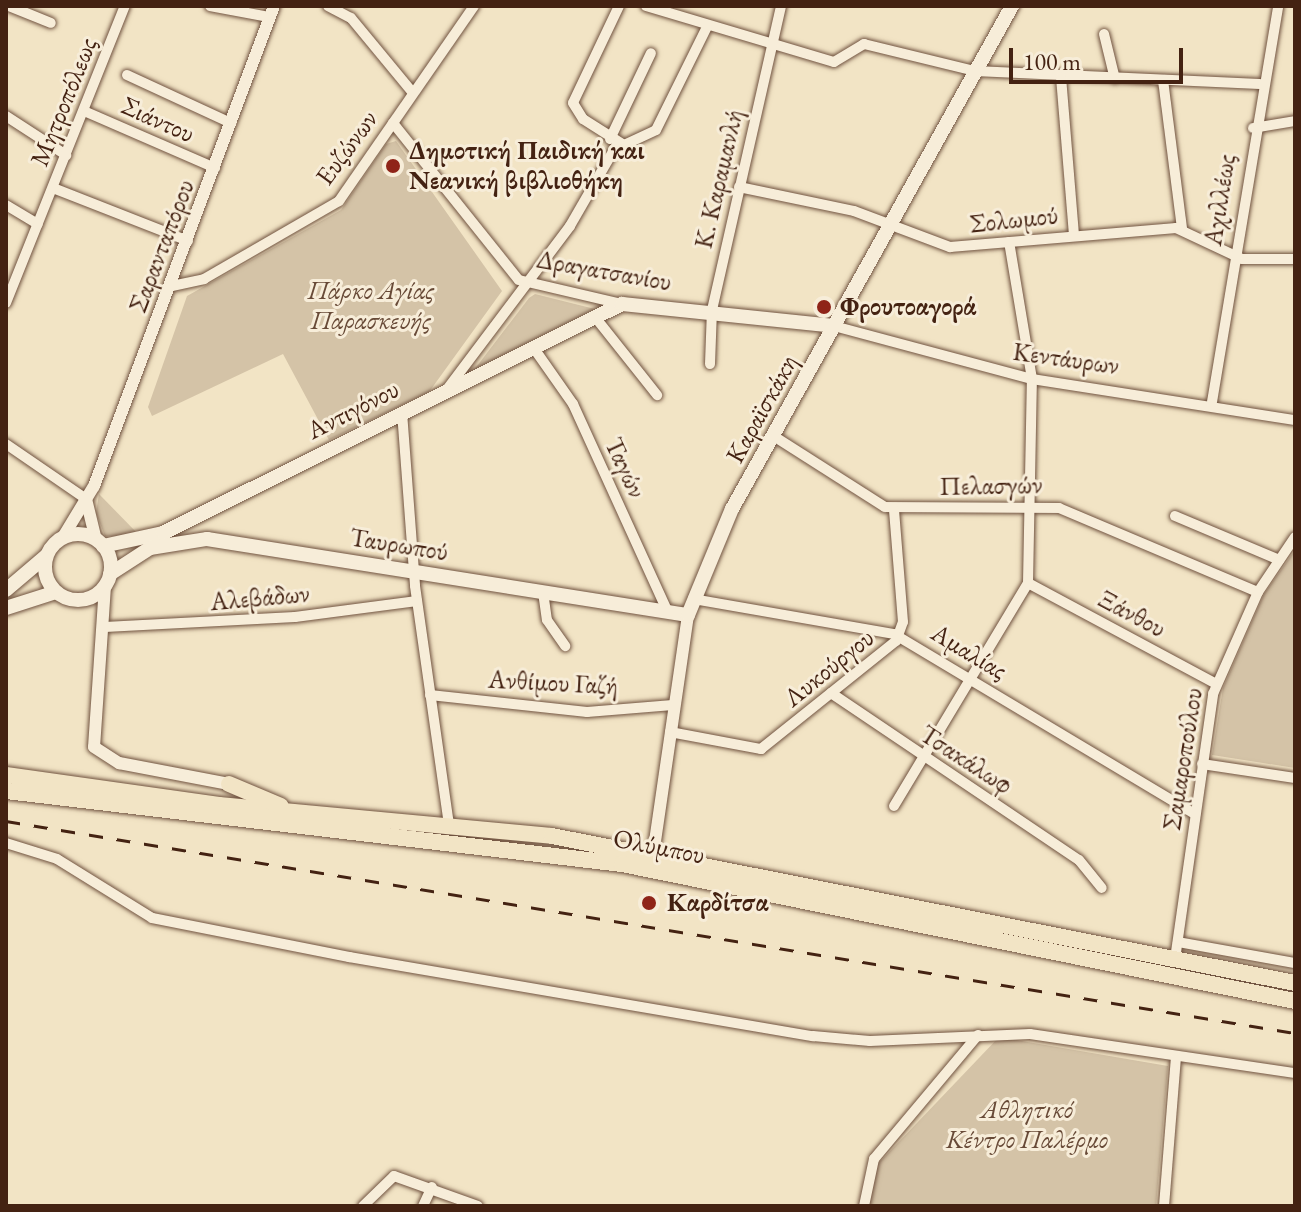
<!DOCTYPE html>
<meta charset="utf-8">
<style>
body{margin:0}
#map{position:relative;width:1301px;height:1212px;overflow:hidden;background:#f2e4c5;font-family:"EB Garamond",serif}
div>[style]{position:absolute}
.green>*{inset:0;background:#d4c3a7}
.roads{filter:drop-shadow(0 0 2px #70523f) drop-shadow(0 0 2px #70523f)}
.minor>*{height:10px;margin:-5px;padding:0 5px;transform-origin:5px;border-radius:5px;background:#f7edd9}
.tertiary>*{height:12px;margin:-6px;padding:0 6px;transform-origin:6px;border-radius:6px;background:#f7edd9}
.secondary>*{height:14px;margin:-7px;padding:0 7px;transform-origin:7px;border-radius:7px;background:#f7edd9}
.secondary>.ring{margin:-7px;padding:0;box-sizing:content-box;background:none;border:14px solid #f7edd9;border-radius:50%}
.primary>*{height:16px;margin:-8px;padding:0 8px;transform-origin:8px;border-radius:8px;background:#f2e4c5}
.rail>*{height:3px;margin-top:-1.5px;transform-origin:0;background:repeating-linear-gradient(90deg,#442212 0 14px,transparent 0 28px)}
.dots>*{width:22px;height:22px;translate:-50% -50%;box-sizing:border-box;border:4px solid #f7edd9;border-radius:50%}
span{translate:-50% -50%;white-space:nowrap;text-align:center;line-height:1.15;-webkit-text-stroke:6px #f7edd9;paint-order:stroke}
.street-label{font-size:26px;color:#442212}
.poi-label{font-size:26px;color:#442212;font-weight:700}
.left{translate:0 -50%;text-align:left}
.park-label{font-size:26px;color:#684a37;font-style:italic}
.frame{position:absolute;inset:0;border:8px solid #442212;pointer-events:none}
.scale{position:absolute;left:1009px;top:48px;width:174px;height:36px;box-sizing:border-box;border:4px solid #442212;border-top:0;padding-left:10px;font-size:24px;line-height:28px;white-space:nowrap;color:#442212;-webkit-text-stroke:6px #f7edd9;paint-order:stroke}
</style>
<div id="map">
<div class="green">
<i style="clip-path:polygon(396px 141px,502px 291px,429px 392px,329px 440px,283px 354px,152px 416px,148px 407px,187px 296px,341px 210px,386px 144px)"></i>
<i style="clip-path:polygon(535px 294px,595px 309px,474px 370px,529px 298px)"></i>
<i style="clip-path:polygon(99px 494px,141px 537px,105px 536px,96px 513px)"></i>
<i style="clip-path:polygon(1295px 550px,1295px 768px,1212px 755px,1223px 688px,1264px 594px)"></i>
<i style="clip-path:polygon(999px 1037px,1168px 1066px,1156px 1206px,866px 1206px,873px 1169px)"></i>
</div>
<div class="roads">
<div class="minor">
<i style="left:9px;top:6px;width:45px;rotate:22deg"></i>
<i style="left:210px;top:6px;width:60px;rotate:10.6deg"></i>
<i style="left:328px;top:6px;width:26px;rotate:28deg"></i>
<i style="left:351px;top:18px;width:97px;rotate:50.4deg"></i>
<i style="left:619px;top:6px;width:107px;rotate:115.4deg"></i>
<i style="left:573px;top:103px;width:19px;rotate:58deg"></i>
<i style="left:583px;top:119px;width:49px;rotate:32.4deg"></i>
<i style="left:624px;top:145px;width:35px;rotate:-25deg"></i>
<i style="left:656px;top:130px;width:117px;rotate:-63.7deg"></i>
<i style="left:646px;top:6px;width:196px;rotate:16.6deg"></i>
<i style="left:834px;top:62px;width:35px;rotate:-31deg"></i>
<i style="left:864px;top:44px;width:114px;rotate:13.7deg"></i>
<i style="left:975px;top:71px;width:285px;rotate:2.6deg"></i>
<i style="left:1104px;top:34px;width:46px;rotate:76.3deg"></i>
<i style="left:127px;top:75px;width:115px;rotate:24.8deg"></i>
<i style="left:1061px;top:77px;width:159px;rotate:85.3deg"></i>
<i style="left:1163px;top:80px;width:150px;rotate:82.7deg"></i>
<i style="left:84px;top:111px;width:143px;rotate:23.5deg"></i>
<i style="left:6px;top:116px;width:72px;rotate:33deg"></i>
<i style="left:393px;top:123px;width:201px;rotate:51.3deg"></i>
<i style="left:519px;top:280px;width:106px;rotate:13.1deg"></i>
<i style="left:1253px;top:128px;width:43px;rotate:-9.5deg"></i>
<i style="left:610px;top:139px;width:95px;rotate:-64.5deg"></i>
<i style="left:739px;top:187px;width:117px;rotate:11.8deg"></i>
<i style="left:854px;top:211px;width:103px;rotate:20.6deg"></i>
<i style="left:950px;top:247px;width:227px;rotate:-4.8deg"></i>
<i style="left:1176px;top:228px;width:73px;rotate:25.2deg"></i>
<i style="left:1242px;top:259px;width:53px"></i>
<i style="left:53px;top:188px;width:145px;rotate:21.4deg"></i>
<i style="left:6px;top:205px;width:37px;rotate:31deg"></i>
<i style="left:172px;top:286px;width:33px;rotate:-12deg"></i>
<i style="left:204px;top:279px;width:156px;rotate:-30deg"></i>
<i style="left:339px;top:201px;width:237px;rotate:-55.3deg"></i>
<i style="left:6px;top:303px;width:320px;rotate:-68.2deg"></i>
<i style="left:595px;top:317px;width:100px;rotate:51.5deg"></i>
<i style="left:834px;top:326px;width:205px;rotate:15deg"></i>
<i style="left:1032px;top:379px;width:266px;rotate:8.9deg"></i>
<i style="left:533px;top:347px;width:70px;rotate:54.9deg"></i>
<i style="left:573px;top:404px;width:229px;rotate:65.5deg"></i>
<i style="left:710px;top:364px;width:54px;rotate:-87.9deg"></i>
<i style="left:712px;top:310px;width:312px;rotate:-77.2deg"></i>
<i style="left:448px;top:388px;width:203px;rotate:-53deg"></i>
<i style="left:570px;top:226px;width:96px;rotate:-60deg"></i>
<i style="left:1212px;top:402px;width:401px;rotate:-80.5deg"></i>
<i style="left:402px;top:412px;width:174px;rotate:85.7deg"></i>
<i style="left:415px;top:586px;width:240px;rotate:81.9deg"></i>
<i style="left:775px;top:437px;width:130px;rotate:32.5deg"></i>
<i style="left:885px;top:507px;width:174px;rotate:0.3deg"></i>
<i style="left:1059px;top:508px;width:216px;rotate:22.9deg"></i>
<i style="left:6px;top:444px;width:97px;rotate:34.5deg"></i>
<i style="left:1175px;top:516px;width:113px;rotate:22.9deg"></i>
<i style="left:1028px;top:583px;width:213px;rotate:28.2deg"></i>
<i style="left:543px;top:592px;width:28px;rotate:82deg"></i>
<i style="left:547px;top:620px;width:32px;rotate:55deg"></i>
<i style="left:693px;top:599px;width:204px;rotate:9.9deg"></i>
<i style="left:894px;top:634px;width:351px;rotate:30.9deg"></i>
<i style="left:105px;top:627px;width:190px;rotate:-3deg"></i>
<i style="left:295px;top:617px;width:123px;rotate:-7.5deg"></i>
<i style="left:831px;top:693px;width:299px;rotate:34deg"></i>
<i style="left:1079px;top:860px;width:36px;rotate:51deg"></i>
<i style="left:430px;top:695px;width:158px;rotate:6.2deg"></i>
<i style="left:587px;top:712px;width:86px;rotate:-4.7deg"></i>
<i style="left:670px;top:732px;width:93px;rotate:10.6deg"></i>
<i style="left:761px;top:749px;width:173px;rotate:-38.7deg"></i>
<i style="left:896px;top:641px;width:20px;rotate:-70deg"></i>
<i style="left:903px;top:622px;width:113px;rotate:-94.6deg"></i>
<i style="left:1202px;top:764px;width:94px;rotate:8.6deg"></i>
<i style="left:894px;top:806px;width:260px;rotate:-59deg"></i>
<i style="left:1028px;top:583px;width:204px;rotate:-88.9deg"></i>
<i style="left:1032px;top:379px;width:139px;rotate:-99.5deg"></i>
<i style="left:6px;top:843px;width:53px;rotate:17.4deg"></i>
<i style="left:57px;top:859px;width:112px;rotate:31.8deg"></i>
<i style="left:152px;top:918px;width:201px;rotate:11.2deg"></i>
<i style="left:349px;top:957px;width:471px;rotate:9.7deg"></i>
<i style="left:813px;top:1036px;width:57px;rotate:5deg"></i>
<i style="left:870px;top:1041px;width:160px;rotate:-2.5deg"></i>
<i style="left:1030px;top:1034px;width:268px;rotate:8.4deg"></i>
<i style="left:1178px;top:942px;width:119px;rotate:10.2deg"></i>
<i style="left:1175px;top:959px;width:268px;rotate:-81.8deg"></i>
<i style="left:1213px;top:694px;width:111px;rotate:-66.2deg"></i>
<i style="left:1258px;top:592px;width:66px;rotate:-56.1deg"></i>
<i style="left:363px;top:1206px;width:43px;rotate:-44.1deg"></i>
<i style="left:394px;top:1176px;width:89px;rotate:19.7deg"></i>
<i style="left:423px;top:1206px;width:21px;rotate:-65deg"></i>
<i style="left:864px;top:1206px;width:48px;rotate:-78deg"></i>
<i style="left:874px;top:1159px;width:162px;rotate:-50deg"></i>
<i style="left:1164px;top:1206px;width:148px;rotate:-85.4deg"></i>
</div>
<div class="tertiary">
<i style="left:86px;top:499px;width:42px;rotate:76.3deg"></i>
<i style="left:63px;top:537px;width:60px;rotate:-58.7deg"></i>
<i style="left:94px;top:486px;width:513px;rotate:-69.44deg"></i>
<i style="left:105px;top:586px;width:161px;rotate:93.9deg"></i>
<i style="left:94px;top:747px;width:30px;rotate:33deg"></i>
<i style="left:119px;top:763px;width:112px;rotate:10.8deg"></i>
<i style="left:652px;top:862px;width:250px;rotate:-81.7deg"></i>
</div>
<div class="secondary">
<i class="ring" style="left:45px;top:534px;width:52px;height:52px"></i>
<i style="left:103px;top:546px;width:61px;rotate:-12.2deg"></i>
<i style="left:163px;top:533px;width:513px;rotate:-26.52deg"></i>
<i style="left:622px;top:304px;width:213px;rotate:5.9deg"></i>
<i style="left:110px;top:574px;width:48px;rotate:-33deg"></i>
<i style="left:150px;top:548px;width:58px;rotate:-9deg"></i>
<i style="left:207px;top:539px;width:487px;rotate:9deg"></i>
<i style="left:688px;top:615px;width:115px;rotate:-67.5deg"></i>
<i style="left:732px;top:509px;width:576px;rotate:-60.9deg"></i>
<i style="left:6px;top:590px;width:52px;rotate:-40.4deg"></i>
<i style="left:6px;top:608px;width:52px;rotate:-17.7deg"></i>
</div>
<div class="primary">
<i style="left:6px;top:775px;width:215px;rotate:8deg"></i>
<i style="left:219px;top:805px;width:334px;rotate:5.3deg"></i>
<i style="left:552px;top:836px;width:757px;rotate:11.19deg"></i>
<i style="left:229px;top:784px;width:56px;rotate:22.9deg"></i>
<i style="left:6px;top:791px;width:620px;rotate:6.76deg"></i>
<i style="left:622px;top:864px;width:687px;rotate:11.51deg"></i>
</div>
</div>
<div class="rail">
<i style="left:6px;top:821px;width:1306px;rotate:9.34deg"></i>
</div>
<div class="dots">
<i style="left:393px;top:166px;background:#8f2418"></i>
<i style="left:824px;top:307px;background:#8f2418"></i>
<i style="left:649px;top:903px;background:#8f2418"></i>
</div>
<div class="street-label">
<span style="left:64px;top:102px;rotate:-68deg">Μητροπόλεως</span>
<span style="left:158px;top:120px;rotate:24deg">Σιάντου</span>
<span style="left:347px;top:148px;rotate:-54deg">Ευζώνων</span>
<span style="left:719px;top:179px;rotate:-77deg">Κ. Καραμανλή</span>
<span style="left:1220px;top:200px;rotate:-81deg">Αχιλλέως</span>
<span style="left:1014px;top:220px;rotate:-6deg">Σολωμού</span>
<span style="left:162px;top:246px;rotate:-69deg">Σαρανταπόρου</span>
<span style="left:604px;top:271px;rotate:10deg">Δραγατσανίου</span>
<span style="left:1066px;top:359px;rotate:8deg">Κεντάυρων</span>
<span style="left:762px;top:409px;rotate:-61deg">Καραϊσκάκη</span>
<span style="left:353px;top:410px;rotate:-27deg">Αντιγόνου</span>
<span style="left:625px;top:468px;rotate:65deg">Ταγών</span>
<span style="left:991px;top:486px;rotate:-1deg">Πελασγών</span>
<span style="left:399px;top:545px;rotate:9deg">Ταυρωπού</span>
<span style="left:260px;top:598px;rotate:-5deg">Αλεβάδων</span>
<span style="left:1132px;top:614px;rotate:28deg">Ξάνθου</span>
<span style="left:969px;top:652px;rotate:31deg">Αμαλίας</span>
<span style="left:829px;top:668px;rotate:-39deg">Λυκούργου</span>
<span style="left:553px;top:683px;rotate:3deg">Ανθίμου Γαζή</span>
<span style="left:1183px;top:759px;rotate:-81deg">Σαμαροπούλου</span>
<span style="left:966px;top:760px;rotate:33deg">Τσακάλωφ</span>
<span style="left:659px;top:847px;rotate:11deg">Ολύμπου</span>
</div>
<div class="poi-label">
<span class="left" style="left:409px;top:166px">Δημοτική Παιδική και<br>Νεανική βιβλιοθήκη</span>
<span class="left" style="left:840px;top:307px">Φρουτοαγορά</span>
<span class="left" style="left:667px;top:903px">Καρδίτσα</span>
</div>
<div class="park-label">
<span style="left:371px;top:306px">Πάρκο Αγίας<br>Παρασκευής</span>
<span style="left:1027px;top:1125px">Αθλητικό<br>Κέντρο Παλέρμο</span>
</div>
<div class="frame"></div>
<div class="scale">100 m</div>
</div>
